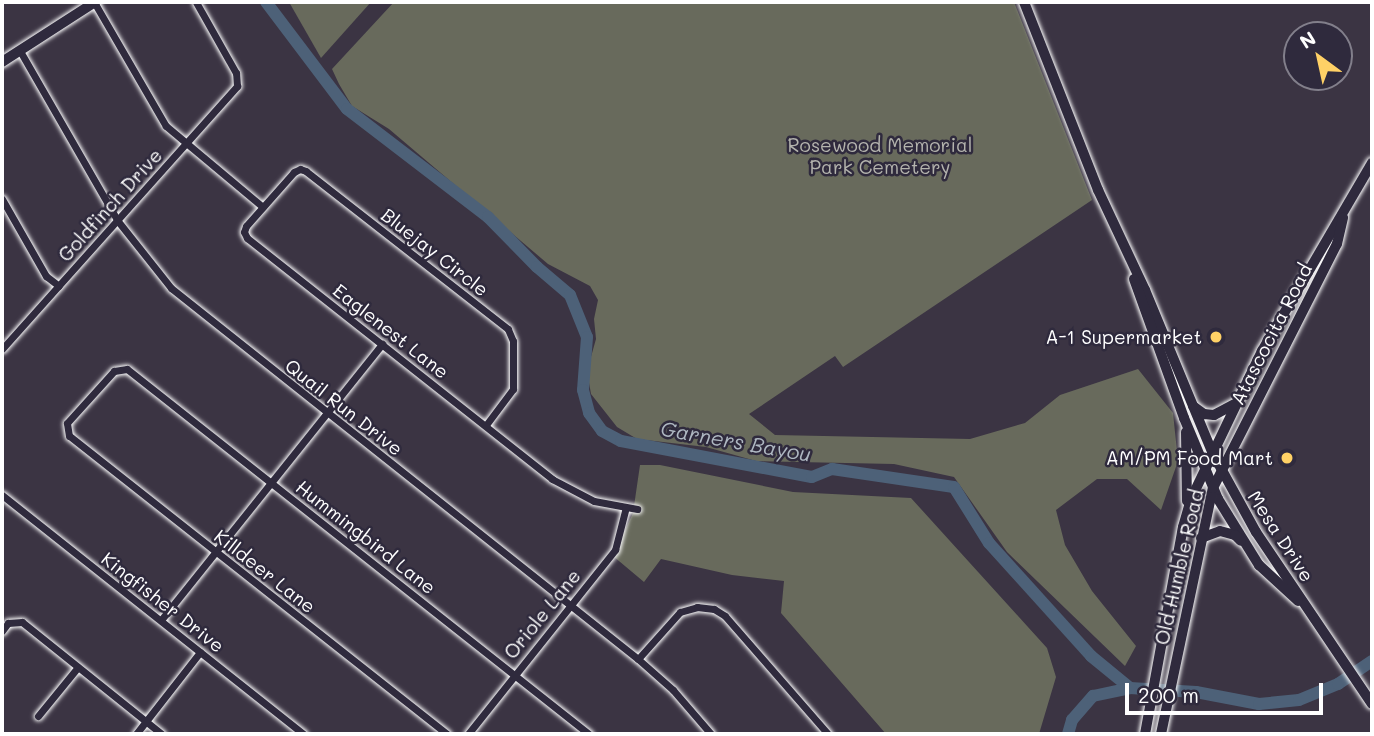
<!DOCTYPE html>
<style>
body{margin:0}
#map{position:relative;width:1374px;height:736px;overflow:hidden;background:#3b3443;font-family:Mali,sans-serif}
div>[style]{position:absolute}
.green>*{inset:0;background:#686a5c}
.river>*{height:12px;margin:-6px;padding:0 6px;transform-origin:6px;border-radius:6px;background:#4d6178}
.roads{filter:drop-shadow(0 0 2px #fff) drop-shadow(0 0 2px #fff)}
.street>*{height:7px;margin:-3.5px;padding:0 3.5px;transform-origin:3.5px;border-radius:3.5px;background:#2f2a3d}
.secondary>*{height:10px;margin:-5px;padding:0 5px;transform-origin:5px;border-radius:5px;background:#2f2a3d}
.dots>*{width:19px;height:19px;translate:-50% -50%;box-sizing:border-box;border:4px solid #2f2a3d;border-radius:50%}
span{translate:-50% -50%;white-space:nowrap;text-align:center;line-height:1.15;-webkit-text-stroke:5px #2f2a3d;paint-order:stroke}
.park-label{font-size:19px;color:#b4b4ae}
.street-label{font-size:19px;color:#fff}
.poi-label{font-size:19px;color:#fff}
.right{translate:-100% -50%;text-align:right}
.water-label{font-size:21px;color:#afb8c2;font-style:italic}
.frame{position:absolute;inset:0;border:4px solid #fff;pointer-events:none}
.north{position:absolute;left:1283px;top:21px;width:70px;height:70px;box-sizing:border-box;background:#2f2a3d;border:2px solid #827f8b;border-radius:50%;rotate:327deg;font-size:19px;font-weight:700;line-height:28px;text-align:center;color:#fff}
.north::after{content:'';display:block;margin:auto;width:24px;height:32px;background:#ffd166;clip-path:polygon(50% 0,100% 100%,50% 72%,0 100%)}
.scale{position:absolute;left:1125px;top:683px;width:198px;height:32px;box-sizing:border-box;border:4px solid #fff;border-top:0;padding-left:9px;font-size:21px;line-height:24px;white-space:nowrap;color:#fff;-webkit-text-stroke:5px #2f2a3d;paint-order:stroke}
</style>
<div id="map">
<div class="green">
<i style="clip-path:polygon(289px 2px,371px 2px,321px 58px)"></i>
<i style="clip-path:polygon(394px 2px,1014px 2px,1092px 200px,843px 367px,835px 356px,749px 414px,775px 435px,970px 439px,1025px 423px,1060px 395px,1138px 369px,1173px 413px,1178px 461px,1161px 510px,1127px 479px,1097px 479px,1056px 510px,1065px 545px,1092px 591px,1136px 646px,1125px 666px,1007px 552px,954px 477px,894px 464px,756px 461px,706px 447px,637px 439px,617px 427px,591px 394px,587px 371px,596px 339px,594px 319px,598px 300px,590px 286px,548px 264px,389px 129px,352px 106px,339px 84px,332px 69px)"></i>
<i style="clip-path:polygon(640px 465px,660px 465px,793px 492px,911px 498px,1047px 648px,1056px 677px,1039px 734px,886px 734px,781px 613px,784px 581px,732px 575px,661px 559px,644px 582px,613px 556px,633px 513px)"></i>
</div>
<div class="river">
<i style="left:266px;top:2px;width:134px;rotate:52.9deg"></i>
<i style="left:347px;top:109px;width:178px;rotate:37.5deg"></i>
<i style="left:488px;top:217px;width:70px;rotate:45.6deg"></i>
<i style="left:537px;top:267px;width:43px;rotate:40.3deg"></i>
<i style="left:570px;top:295px;width:45px;rotate:68deg"></i>
<i style="left:587px;top:337px;width:53px;rotate:94.3deg"></i>
<i style="left:583px;top:390px;width:24px;rotate:75deg"></i>
<i style="left:589px;top:413px;width:22px;rotate:54deg"></i>
<i style="left:602px;top:431px;width:21px;rotate:28deg"></i>
<i style="left:621px;top:441px;width:194px;rotate:10.7deg"></i>
<i style="left:812px;top:477px;width:22px;rotate:-22deg"></i>
<i style="left:832px;top:469px;width:123px;rotate:8.4deg"></i>
<i style="left:954px;top:487px;width:66px;rotate:58deg"></i>
<i style="left:989px;top:543px;width:152px;rotate:47.9deg"></i>
<i style="left:1091px;top:656px;width:50px;rotate:39.4deg"></i>
<i style="left:1130px;top:688px;width:66px;rotate:3.5deg"></i>
<i style="left:1196px;top:692px;width:64px;rotate:10.8deg"></i>
<i style="left:1259px;top:704px;width:40px;rotate:-5.7deg"></i>
<i style="left:1299px;top:700px;width:42px;rotate:-22.3deg"></i>
<i style="left:1338px;top:684px;width:41px;rotate:-34.1deg"></i>
<i style="left:1068px;top:734px;width:15px;rotate:-74deg"></i>
<i style="left:1072px;top:720px;width:32px;rotate:-49deg"></i>
<i style="left:1093px;top:696px;width:38px;rotate:-12deg"></i>
</div>
<div class="roads">
<div class="street">
<i style="left:94px;top:2px;width:143px;rotate:59.9deg"></i>
<i style="left:166px;top:126px;width:126px;rotate:39.9deg"></i>
<i style="left:20px;top:51px;width:195px;rotate:60.1deg"></i>
<i style="left:117px;top:220px;width:87px;rotate:51.5deg"></i>
<i style="left:171px;top:288px;width:596px;rotate:38.46deg"></i>
<i style="left:638px;top:659px;width:47px;rotate:41.5deg"></i>
<i style="left:673px;top:690px;width:58px;rotate:49.2deg"></i>
<i style="left:2px;top:199px;width:89px;rotate:60.3deg"></i>
<i style="left:46px;top:276px;width:16px;rotate:38deg"></i>
<i style="left:2px;top:349px;width:353px;rotate:-48.2deg"></i>
<i style="left:237px;top:86px;width:13px;rotate:-94deg"></i>
<i style="left:236px;top:73px;width:81px;rotate:-119.4deg"></i>
<i style="left:486px;top:425px;width:45px;rotate:-53.1deg"></i>
<i style="left:513px;top:389px;width:48px;rotate:-90deg"></i>
<i style="left:513px;top:341px;width:13px;rotate:-113deg"></i>
<i style="left:508px;top:329px;width:256px;rotate:-142deg"></i>
<i style="left:306px;top:171px;width:6px;rotate:-162deg"></i>
<i style="left:300px;top:169px;width:7px;rotate:153deg"></i>
<i style="left:294px;top:172px;width:72px;rotate:131.6deg"></i>
<i style="left:246px;top:226px;width:6px;rotate:108deg"></i>
<i style="left:244px;top:232px;width:7px;rotate:63deg"></i>
<i style="left:247px;top:238px;width:389px;rotate:38.3deg"></i>
<i style="left:552px;top:479px;width:47px;rotate:27.6deg"></i>
<i style="left:594px;top:501px;width:44px;rotate:10.5deg"></i>
<i style="left:2px;top:495px;width:385px;rotate:38.4deg"></i>
<i style="left:161px;top:620px;width:354px;rotate:-51.3deg"></i>
<i style="left:2px;top:631px;width:10px;rotate:-53deg"></i>
<i style="left:8px;top:623px;width:14px;rotate:-4deg"></i>
<i style="left:22px;top:622px;width:179px;rotate:38.7deg"></i>
<i style="left:638px;top:659px;width:63px;rotate:-48.2deg"></i>
<i style="left:680px;top:612px;width:18px;rotate:-16deg"></i>
<i style="left:697px;top:607px;width:17px;rotate:7deg"></i>
<i style="left:714px;top:609px;width:13px;rotate:32deg"></i>
<i style="left:725px;top:616px;width:157px;rotate:48.9deg"></i>
<i style="left:38px;top:716px;width:63px;rotate:-50.8deg"></i>
<i style="left:136px;top:734px;width:104px;rotate:-52deg"></i>
<i style="left:447px;top:734px;width:481px;rotate:-141.7deg"></i>
<i style="left:69px;top:436px;width:13px;rotate:-99deg"></i>
<i style="left:67px;top:423px;width:70px;rotate:-47.9deg"></i>
<i style="left:114px;top:371px;width:13px;rotate:-9deg"></i>
<i style="left:127px;top:369px;width:589px;rotate:38.31deg"></i>
<i style="left:468px;top:734px;width:236px;rotate:-51.4deg"></i>
<i style="left:615px;top:550px;width:44px;rotate:-75.7deg"></i>
</div>
<div class="secondary">
<i style="left:1024px;top:2px;width:202px;rotate:68.5deg"></i>
<i style="left:1098px;top:190px;width:110px;rotate:64.8deg"></i>
<i style="left:1145px;top:290px;width:175px;rotate:67.5deg"></i>
<i style="left:1212px;top:452px;width:91px;rotate:61.2deg"></i>
<i style="left:1256px;top:532px;width:207px;rotate:56deg"></i>
<i style="left:2px;top:62px;width:111px;rotate:-32.8deg"></i>
<i style="left:1134px;top:279px;width:148px;rotate:70.2deg"></i>
<i style="left:1184px;top:418px;width:88px;rotate:67.2deg"></i>
<i style="left:1218px;top:499px;width:78px;rotate:58.2deg"></i>
<i style="left:1259px;top:565px;width:53px;rotate:42.7deg"></i>
<i style="left:1193px;top:406px;width:14px;rotate:36deg"></i>
<i style="left:1204px;top:414px;width:10px;rotate:6deg"></i>
<i style="left:1214px;top:415px;width:24px;rotate:-28deg"></i>
<i style="left:1186px;top:432px;width:69px;rotate:89.2deg"></i>
<i style="left:1201px;top:538px;width:20px;rotate:-20deg"></i>
<i style="left:1220px;top:531px;width:16px;rotate:15deg"></i>
<i style="left:1235px;top:535px;width:8px;rotate:45deg"></i>
<i style="left:1145px;top:734px;width:210px;rotate:-79.6deg"></i>
<i style="left:1183px;top:527px;width:29px;rotate:-74deg"></i>
<i style="left:1191px;top:499px;width:164px;rotate:-64.4deg"></i>
<i style="left:1262px;top:351px;width:218px;rotate:-59.7deg"></i>
<i style="left:1161px;top:734px;width:251px;rotate:-78.1deg"></i>
<i style="left:1213px;top:488px;width:274px;rotate:-63.1deg"></i>
<i style="left:1337px;top:244px;width:27px;rotate:-77deg"></i>
</div>
</div>
<div class="dots">
<i style="left:1216px;top:337px;background:#ffd166"></i>
<i style="left:1287px;top:458px;background:#ffd166"></i>
</div>
<div class="park-label">
<span style="left:880px;top:156px">Rosewood Memorial<br>Park Cemetery</span>
</div>
<div class="street-label">
<span style="left:110px;top:205px;rotate:-48deg">Goldfinch Drive</span>
<span style="left:435px;top:252px;rotate:38deg">Bluejay Circle</span>
<span style="left:391px;top:331px;rotate:38deg">Eaglenest Lane</span>
<span style="left:1271px;top:334px;rotate:-63deg">Atascocita Road</span>
<span style="left:344px;top:407px;rotate:38deg">Quail Run Drive</span>
<span style="left:1281px;top:536px;rotate:57deg">Mesa Drive</span>
<span style="left:366px;top:537px;rotate:38deg">Hummingbird Lane</span>
<span style="left:1179px;top:567px;rotate:-77deg">Old Humble Road</span>
<span style="left:265px;top:571px;rotate:38deg">Killdeer Lane</span>
<span style="left:163px;top:602px;rotate:38deg">Kingfisher Drive</span>
<span style="left:542px;top:614px;rotate:-51deg">Oriole Lane</span>
</div>
<div class="poi-label">
<span class="right" style="left:1202px;top:337px">A-1 Supermarket</span>
<span class="right" style="left:1273px;top:458px">AM/PM Food Mart</span>
</div>
<div class="water-label">
<span style="left:736px;top:441px;rotate:10deg">Garners Bayou</span>
</div>
<div class="frame"></div>
<div class="north">N</div>
<div class="scale">200 m</div>
</div>
